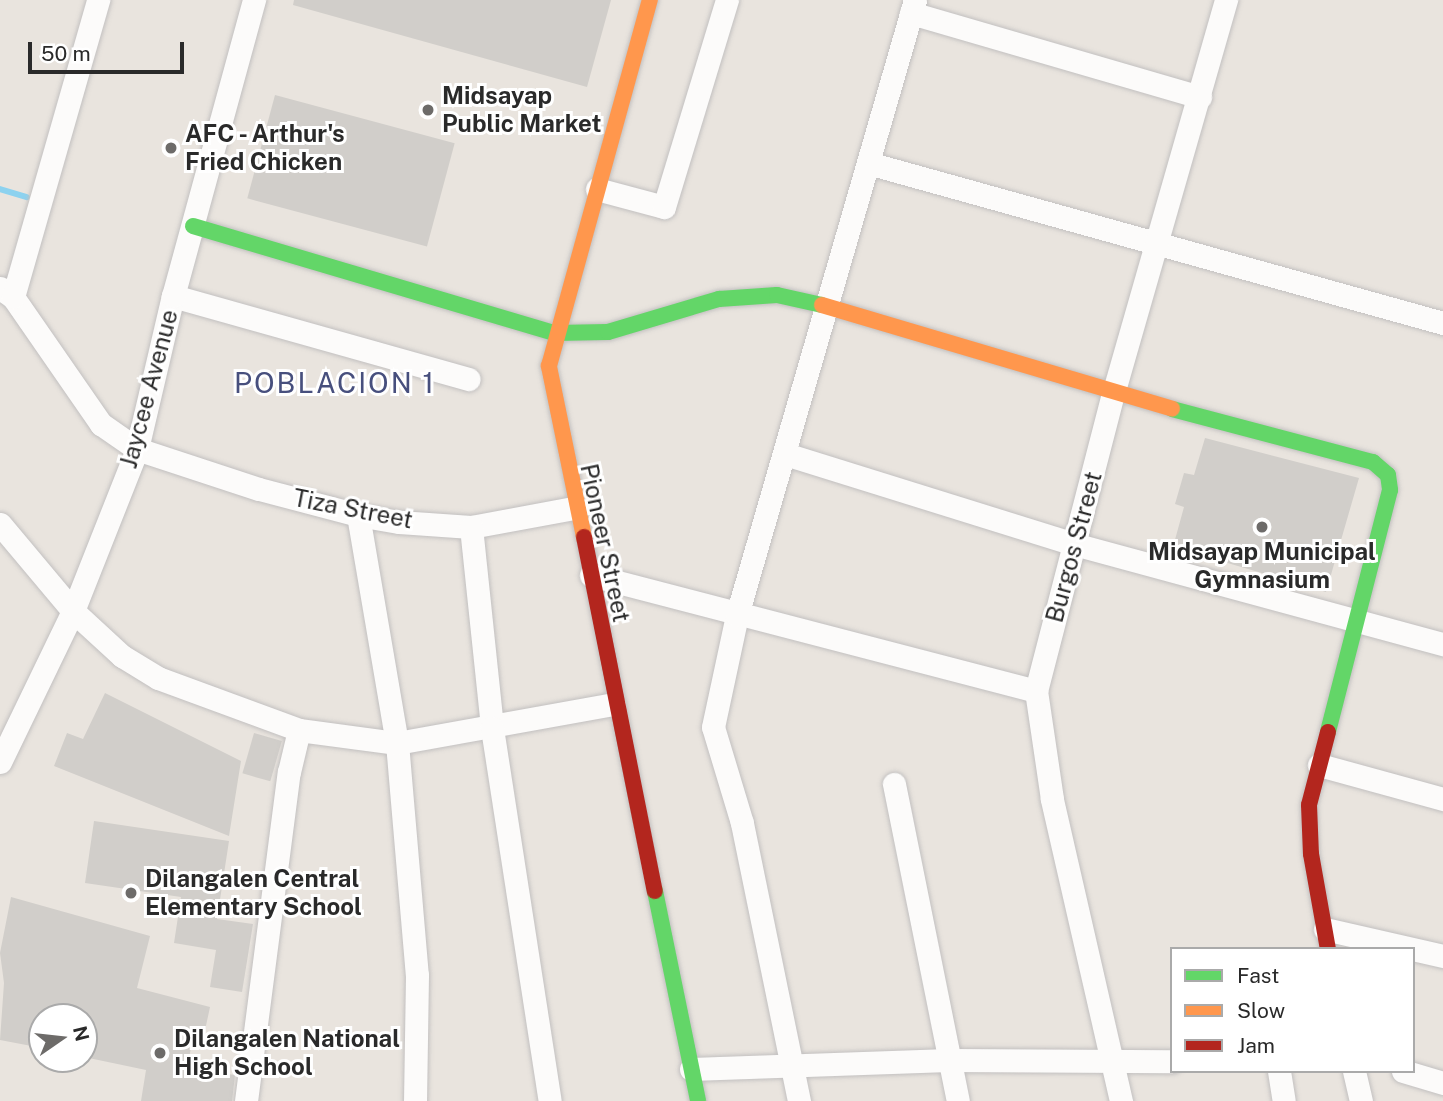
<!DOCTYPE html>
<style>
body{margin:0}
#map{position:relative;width:1443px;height:1101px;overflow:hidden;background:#e9e4de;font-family:"Public Sans",sans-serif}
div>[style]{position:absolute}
.stream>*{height:6px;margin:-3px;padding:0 3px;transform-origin:3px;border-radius:3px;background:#8dd2ef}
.building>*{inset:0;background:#d1ceca;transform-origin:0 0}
.roads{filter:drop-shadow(0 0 2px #c2c0c0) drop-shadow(0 0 2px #c2c0c0)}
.street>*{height:23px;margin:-11.5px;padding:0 11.5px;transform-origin:11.5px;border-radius:11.5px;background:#fcfbfa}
.fast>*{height:16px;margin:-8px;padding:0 8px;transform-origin:8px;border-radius:8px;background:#63d668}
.slow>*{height:16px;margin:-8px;padding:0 8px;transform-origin:8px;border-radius:8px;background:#ff974d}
.jam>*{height:16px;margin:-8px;padding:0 8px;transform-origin:8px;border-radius:8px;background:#b3261e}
.dots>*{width:19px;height:19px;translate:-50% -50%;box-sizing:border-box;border:4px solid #fff;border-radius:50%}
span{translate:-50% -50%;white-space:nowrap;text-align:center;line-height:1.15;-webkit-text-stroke:6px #fff;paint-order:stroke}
.poi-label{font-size:24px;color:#2a2a2a;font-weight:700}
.left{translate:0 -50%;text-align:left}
.street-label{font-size:24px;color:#2a2a2a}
.quarter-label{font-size:28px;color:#474f7d;letter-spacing:2px}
.legend{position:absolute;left:1170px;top:947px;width:245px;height:126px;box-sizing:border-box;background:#fff;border:2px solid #aaa;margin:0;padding:9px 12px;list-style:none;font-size:21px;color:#2a2a2a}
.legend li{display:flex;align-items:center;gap:14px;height:35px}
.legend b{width:35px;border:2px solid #aaa}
.north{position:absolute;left:28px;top:1003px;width:70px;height:70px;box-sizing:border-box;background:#fff;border:2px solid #aaa;border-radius:50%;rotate:76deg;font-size:19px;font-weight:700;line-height:28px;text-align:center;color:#2a2a2a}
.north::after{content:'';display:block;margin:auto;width:24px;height:32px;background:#6d6b69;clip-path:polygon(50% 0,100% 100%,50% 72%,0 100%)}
.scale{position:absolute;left:28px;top:42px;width:156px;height:32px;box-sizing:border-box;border:4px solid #2a2a2a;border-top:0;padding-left:9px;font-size:21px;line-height:24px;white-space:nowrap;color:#2a2a2a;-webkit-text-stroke:5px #fff;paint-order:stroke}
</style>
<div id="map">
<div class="stream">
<i style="left:0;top:189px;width:28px;rotate:17deg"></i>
</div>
<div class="building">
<i style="clip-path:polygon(294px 0,611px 0,587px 87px,293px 5px)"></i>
<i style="left:275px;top:95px;width:186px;height:107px;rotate:15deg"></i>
<i style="clip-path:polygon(1205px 438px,1359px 478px,1326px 592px,1173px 547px,1184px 507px,1175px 504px,1184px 473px,1194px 475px)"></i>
<i style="clip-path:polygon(105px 693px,241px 761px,229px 836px,54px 766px,67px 733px,83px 739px)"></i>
<i style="left:254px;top:733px;width:29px;height:42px;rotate:16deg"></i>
<i style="clip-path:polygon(94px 821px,229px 841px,217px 919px,253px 924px,242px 992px,210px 987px,216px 950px,174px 943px,181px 897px,85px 883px)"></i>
<i style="clip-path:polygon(11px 897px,150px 936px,137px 988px,210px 1007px,204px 1035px,194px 1033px,187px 1068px,235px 1075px,232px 1101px,141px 1101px,146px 1070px,84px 1057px,84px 1017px,42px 1017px,42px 1048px,0 1040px,4px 983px,0 953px)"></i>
</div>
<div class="roads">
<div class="street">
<i style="left:911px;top:13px;width:301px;rotate:16.2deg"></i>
<i style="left:868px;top:163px;width:597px;rotate:15.55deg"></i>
<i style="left:597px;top:189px;width:69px;rotate:15deg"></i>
<i style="left:664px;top:207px;width:216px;rotate:-73.1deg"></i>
<i style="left:0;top:288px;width:16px;rotate:35deg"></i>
<i style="left:13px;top:297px;width:155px;rotate:55.3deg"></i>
<i style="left:101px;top:424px;width:44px;rotate:34.8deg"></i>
<i style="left:137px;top:449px;width:128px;rotate:18.2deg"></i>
<i style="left:259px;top:489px;width:102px;rotate:14.7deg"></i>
<i style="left:358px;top:515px;width:42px;rotate:9.7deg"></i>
<i style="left:399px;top:522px;width:72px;rotate:4deg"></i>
<i style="left:471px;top:527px;width:105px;rotate:-10.5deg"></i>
<i style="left:173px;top:296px;width:307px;rotate:15.7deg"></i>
<i style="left:13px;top:297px;width:309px;rotate:-74deg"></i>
<i style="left:785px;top:454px;width:303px;rotate:17.3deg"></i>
<i style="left:1074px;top:544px;width:382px;rotate:15.2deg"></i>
<i style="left:358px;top:515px;width:231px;rotate:80.3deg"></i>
<i style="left:397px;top:743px;width:233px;rotate:85.1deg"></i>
<i style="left:417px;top:975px;width:126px;rotate:90.9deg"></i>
<i style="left:0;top:524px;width:114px;rotate:50deg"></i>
<i style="left:73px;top:611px;width:67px;rotate:42.6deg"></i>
<i style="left:122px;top:656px;width:42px;rotate:31.4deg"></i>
<i style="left:158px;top:678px;width:150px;rotate:20.2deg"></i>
<i style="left:299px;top:730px;width:99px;rotate:7.6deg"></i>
<i style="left:397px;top:743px;width:220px;rotate:-10.2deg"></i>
<i style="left:471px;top:527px;width:202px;rotate:84deg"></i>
<i style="left:492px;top:728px;width:377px;rotate:81.2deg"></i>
<i style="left:591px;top:575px;width:460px;rotate:14.6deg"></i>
<i style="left:0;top:762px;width:168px;rotate:-64.2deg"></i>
<i style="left:73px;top:611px;width:174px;rotate:-68.4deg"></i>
<i style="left:137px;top:449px;width:157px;rotate:-76.8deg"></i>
<i style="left:173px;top:296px;width:307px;rotate:-74.7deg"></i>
<i style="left:1319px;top:765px;width:129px;rotate:15.3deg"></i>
<i style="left:894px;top:784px;width:323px;rotate:78.6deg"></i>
<i style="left:1325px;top:929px;width:121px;rotate:12.9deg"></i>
<i style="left:691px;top:1069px;width:258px;rotate:-2deg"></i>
<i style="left:949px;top:1060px;width:223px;rotate:0.3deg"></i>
<i style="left:1279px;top:1071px;width:30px;rotate:81deg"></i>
<i style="left:1354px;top:1071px;width:31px;rotate:77deg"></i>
<i style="left:1403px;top:1071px;width:42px;rotate:16.7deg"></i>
<i style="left:246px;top:1101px;width:332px;rotate:-82.6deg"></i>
<i style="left:289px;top:772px;width:43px;rotate:-76.6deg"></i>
<i style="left:799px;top:1101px;width:284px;rotate:-101.6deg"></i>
<i style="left:742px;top:823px;width:100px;rotate:-106.8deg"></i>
<i style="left:713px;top:727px;width:115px;rotate:-77.9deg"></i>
<i style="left:737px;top:615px;width:640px;rotate:-73.86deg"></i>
<i style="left:1121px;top:1101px;width:310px;rotate:-102.9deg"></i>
<i style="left:1052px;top:799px;width:109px;rotate:-98.4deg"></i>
<i style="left:1036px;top:691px;width:307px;rotate:-75.5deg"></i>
<i style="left:1113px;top:394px;width:410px;rotate:-74deg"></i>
</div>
<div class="fast">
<i style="left:193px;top:226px;width:377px;rotate:16.5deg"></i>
<i style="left:555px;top:333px;width:53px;rotate:-1.1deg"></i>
<i style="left:608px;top:332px;width:116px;rotate:-16.6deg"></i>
<i style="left:719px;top:299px;width:58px;rotate:-3.9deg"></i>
<i style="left:777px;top:295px;width:46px;rotate:12.5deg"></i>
<i style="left:1172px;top:409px;width:208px;rotate:14.8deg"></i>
<i style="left:1373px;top:462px;width:20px;rotate:41deg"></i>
<i style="left:1388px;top:475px;width:15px;rotate:82deg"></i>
<i style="left:1390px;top:490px;width:250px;rotate:104.4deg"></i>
<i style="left:655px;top:891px;width:214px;rotate:78.4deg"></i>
</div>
<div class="slow">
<i style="left:822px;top:305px;width:365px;rotate:16.5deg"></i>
<i style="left:584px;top:537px;width:175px;rotate:-101.6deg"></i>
<i style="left:549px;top:366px;width:380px;rotate:-74.6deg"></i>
</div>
<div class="jam">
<i style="left:584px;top:537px;width:361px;rotate:78.7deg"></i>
<i style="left:1328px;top:732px;width:75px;rotate:104.6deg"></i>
<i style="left:1309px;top:805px;width:49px;rotate:87.7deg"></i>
<i style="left:1311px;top:854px;width:97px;rotate:79.9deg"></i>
</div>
</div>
<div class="dots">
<i style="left:428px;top:110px;background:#6d6b69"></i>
<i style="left:171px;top:148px;background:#6d6b69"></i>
<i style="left:1262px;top:527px;background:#6d6b69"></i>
<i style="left:131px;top:893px;background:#6d6b69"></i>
<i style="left:160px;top:1053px;background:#6d6b69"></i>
</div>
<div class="poi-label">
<span class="left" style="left:442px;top:110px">Midsayap<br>Public Market</span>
<span class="left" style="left:185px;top:148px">AFC - Arthur's<br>Fried Chicken</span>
<span style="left:1262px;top:566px">Midsayap Municipal<br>Gymnasium</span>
<span class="left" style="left:145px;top:893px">Dilangalen Central<br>Elementary School</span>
<span class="left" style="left:174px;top:1053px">Dilangalen National<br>High School</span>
</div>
<div class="street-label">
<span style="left:149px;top:389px;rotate:-75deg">Jaycee Avenue</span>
<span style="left:353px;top:509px;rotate:11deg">Tiza Street</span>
<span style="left:605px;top:543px;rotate:78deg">Pioneer Street</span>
<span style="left:1074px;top:547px;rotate:-75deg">Burgos Street</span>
</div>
<div class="quarter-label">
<span style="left:335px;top:383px">POBLACION 1</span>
</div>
<ul class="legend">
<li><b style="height:9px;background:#63d668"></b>Fast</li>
<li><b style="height:9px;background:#ff974d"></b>Slow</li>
<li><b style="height:9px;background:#b3261e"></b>Jam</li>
</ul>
<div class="north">N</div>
<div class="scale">50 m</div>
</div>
